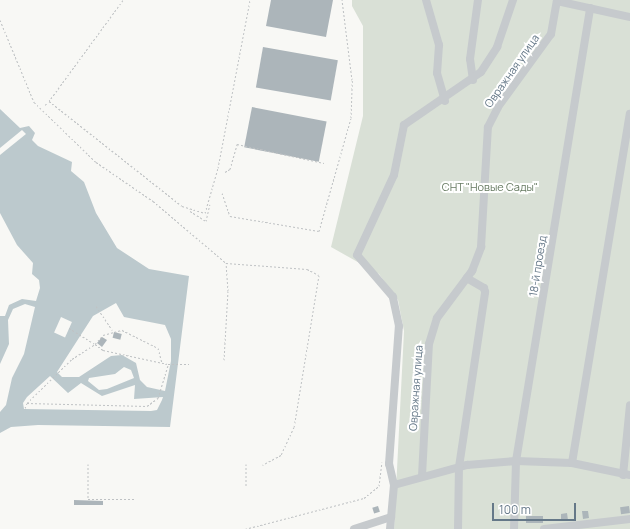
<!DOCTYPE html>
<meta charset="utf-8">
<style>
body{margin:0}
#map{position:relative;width:630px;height:529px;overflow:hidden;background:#f8f8f5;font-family:Manrope,sans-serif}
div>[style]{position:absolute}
.green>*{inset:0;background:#d9e0d6}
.water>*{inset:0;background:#bcc9cd}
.pier>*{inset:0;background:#f8f8f5;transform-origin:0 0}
.building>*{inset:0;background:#acb5ba;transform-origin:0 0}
.path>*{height:1px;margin-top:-0.5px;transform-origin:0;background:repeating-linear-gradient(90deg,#bfc2c4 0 2px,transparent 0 4px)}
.minor>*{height:8px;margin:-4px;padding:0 4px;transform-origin:4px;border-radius:4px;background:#c6cacd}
span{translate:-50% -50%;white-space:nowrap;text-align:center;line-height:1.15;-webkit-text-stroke:4px #fff;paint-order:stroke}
.street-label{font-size:11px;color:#657888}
.park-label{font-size:11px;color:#667a61}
.scale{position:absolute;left:492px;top:503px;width:84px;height:18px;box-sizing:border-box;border:2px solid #657888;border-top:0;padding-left:5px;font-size:12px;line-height:14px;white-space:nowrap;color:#657888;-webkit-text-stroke:3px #fff;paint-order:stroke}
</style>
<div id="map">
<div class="green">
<i style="clip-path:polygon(352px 0,630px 0,630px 529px,394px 529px,404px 331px,398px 300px,379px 274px,331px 247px,363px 116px,363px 26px,352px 6px)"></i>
</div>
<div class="water">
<i style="clip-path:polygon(evenodd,0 109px,20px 128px,29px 126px,35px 133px,32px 140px,38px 146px,72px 162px,71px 171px,84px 182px,96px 213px,117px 248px,149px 269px,189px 276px,170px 427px,38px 425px,11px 427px,0 433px,0 412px,6px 405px,12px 378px,24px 354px,35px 307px,25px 304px,13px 309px,8px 320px,9px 344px,0 364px,0 316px,5px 316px,9px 305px,22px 299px,36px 301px,40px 288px,39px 280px,32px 274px,33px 263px,17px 245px,0 213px,0 109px,116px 303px,124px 317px,165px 325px,171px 339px,171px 361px,165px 391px,147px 387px,140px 380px,136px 363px,122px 355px,111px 356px,79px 377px,62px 377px,57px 372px,93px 316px,116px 303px,0 109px,124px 367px,131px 370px,134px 378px,107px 389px,99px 390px,88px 381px,89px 378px,115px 374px,124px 367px,0 109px,50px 376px,68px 393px,81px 383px,102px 396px,135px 385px,134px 399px,163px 397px,162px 400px,157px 410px,151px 411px,24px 409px,23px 403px,27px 397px,50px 376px)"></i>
</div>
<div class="pier">
<i style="clip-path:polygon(22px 130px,26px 134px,0 155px,0 148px)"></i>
<i style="left:61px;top:317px;width:12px;height:17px;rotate:24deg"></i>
</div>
<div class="building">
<i style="clip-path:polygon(271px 0,333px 0,326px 37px,266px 26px)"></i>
<i style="left:263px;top:47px;width:76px;height:41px;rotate:10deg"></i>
<i style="left:252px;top:107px;width:76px;height:41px;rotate:11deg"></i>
<i style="left:114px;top:332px;width:8px;height:6px;rotate:14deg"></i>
<i style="clip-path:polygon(102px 337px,107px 340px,102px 347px,97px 343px)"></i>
<i style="clip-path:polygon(74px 500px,103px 501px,103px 505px,74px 505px)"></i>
<i style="left:378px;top:506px;width:6px;height:6px;rotate:72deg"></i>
<i style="left:629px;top:506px;width:7px;height:9px;rotate:82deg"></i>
<i style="clip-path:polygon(582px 511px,588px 511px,589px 518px,583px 519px)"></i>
<i style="clip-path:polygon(567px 513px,568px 520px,561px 521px,561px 514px)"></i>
<i style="left:543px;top:516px;width:7px;height:17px;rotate:90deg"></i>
</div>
<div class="path">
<i style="left:123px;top:0;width:125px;rotate:126.2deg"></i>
<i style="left:49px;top:101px;width:169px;rotate:38.3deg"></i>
<i style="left:182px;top:206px;width:24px;rotate:17deg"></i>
<i style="left:205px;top:213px;width:47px;rotate:-73.9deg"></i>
<i style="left:218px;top:168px;width:171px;rotate:-79.2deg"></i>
<i style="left:0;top:20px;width:89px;rotate:67.5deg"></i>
<i style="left:34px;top:102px;width:86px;rotate:44.1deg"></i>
<i style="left:96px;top:162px;width:69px;rotate:34.4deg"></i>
<i style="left:153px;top:201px;width:96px;rotate:40.3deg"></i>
<i style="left:226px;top:263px;width:81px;rotate:4.2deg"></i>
<i style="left:307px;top:269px;width:13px;rotate:27deg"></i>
<i style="left:319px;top:275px;width:154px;rotate:99.3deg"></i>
<i style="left:294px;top:427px;width:31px;rotate:115deg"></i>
<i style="left:281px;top:455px;width:21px;rotate:152deg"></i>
<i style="left:45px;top:105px;width:4px;rotate:-45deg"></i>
<i style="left:225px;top:172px;width:6px;rotate:-31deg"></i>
<i style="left:230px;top:169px;width:26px;rotate:-74deg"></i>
<i style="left:237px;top:144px;width:89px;rotate:12.3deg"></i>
<i style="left:222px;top:193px;width:24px;rotate:71deg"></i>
<i style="left:230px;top:216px;width:90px;rotate:9.6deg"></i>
<i style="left:319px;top:231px;width:117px;rotate:-74.2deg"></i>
<i style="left:351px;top:118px;width:38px;rotate:-88deg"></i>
<i style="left:352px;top:80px;width:81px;rotate:-97.1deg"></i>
<i style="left:190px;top:211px;width:19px;rotate:32deg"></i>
<i style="left:206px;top:221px;width:17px;rotate:-77deg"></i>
<i style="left:96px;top:306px;width:29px;rotate:56deg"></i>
<i style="left:69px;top:328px;width:31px;rotate:32deg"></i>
<i style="left:95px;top:344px;width:12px;rotate:-48deg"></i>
<i style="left:103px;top:335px;width:20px;rotate:-15deg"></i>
<i style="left:122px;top:330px;width:40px;rotate:26.6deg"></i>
<i style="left:158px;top:348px;width:16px;rotate:75deg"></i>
<i style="left:224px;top:360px;width:69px;rotate:-86.7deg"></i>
<i style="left:228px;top:291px;width:28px;rotate:-94deg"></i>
<i style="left:27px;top:403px;width:63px;rotate:-44.4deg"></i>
<i style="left:72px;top:359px;width:27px;rotate:-33deg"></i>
<i style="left:95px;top:344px;width:10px;rotate:37deg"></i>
<i style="left:103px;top:350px;width:66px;rotate:12.2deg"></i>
<i style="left:168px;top:364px;width:21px"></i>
<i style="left:25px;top:408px;width:5px;rotate:-68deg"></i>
<i style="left:27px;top:403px;width:120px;rotate:1.4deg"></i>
<i style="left:147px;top:406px;width:14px;rotate:-36deg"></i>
<i style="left:158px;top:398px;width:34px;rotate:-73deg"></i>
<i style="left:88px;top:464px;width:35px;rotate:90deg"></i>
<i style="left:88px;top:499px;width:47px"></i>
<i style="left:246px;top:464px;width:22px;rotate:90deg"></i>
<i style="left:245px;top:529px;width:123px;rotate:-14.6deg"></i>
<i style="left:364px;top:498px;width:19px;rotate:-39deg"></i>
<i style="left:379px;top:486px;width:24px;rotate:-83deg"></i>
</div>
<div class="minor">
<i style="left:426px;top:0;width:47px;rotate:73.9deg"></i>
<i style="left:439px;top:45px;width:28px;rotate:94deg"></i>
<i style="left:437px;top:73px;width:29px;rotate:74deg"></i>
<i style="left:557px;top:1px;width:75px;rotate:12.4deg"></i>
<i style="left:473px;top:80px;width:21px;rotate:-98deg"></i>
<i style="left:470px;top:59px;width:60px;rotate:-82.3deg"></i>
<i style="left:572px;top:463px;width:354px;rotate:-80.6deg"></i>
<i style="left:623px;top:475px;width:70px;rotate:-84.3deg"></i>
<i style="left:422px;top:476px;width:132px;rotate:-87deg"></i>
<i style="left:429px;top:344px;width:27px;rotate:-73deg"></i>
<i style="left:437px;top:318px;width:59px;rotate:-53.3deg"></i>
<i style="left:472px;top:271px;width:26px;rotate:-69deg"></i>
<i style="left:481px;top:247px;width:120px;rotate:-86.7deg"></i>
<i style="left:488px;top:127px;width:22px;rotate:-63deg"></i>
<i style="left:498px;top:107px;width:90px;rotate:-54deg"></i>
<i style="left:551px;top:34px;width:35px;rotate:-80deg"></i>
<i style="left:394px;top:485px;width:76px;rotate:-15.3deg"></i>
<i style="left:467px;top:465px;width:49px;rotate:-4.7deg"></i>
<i style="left:516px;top:461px;width:56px;rotate:2deg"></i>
<i style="left:572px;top:463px;width:59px;rotate:11.7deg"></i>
<i style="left:354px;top:529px;width:39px;rotate:-18deg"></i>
<i style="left:390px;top:529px;width:44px;rotate:-84.8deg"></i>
<i style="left:394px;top:485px;width:22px;rotate:-103deg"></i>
<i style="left:389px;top:464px;width:138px;rotate:-85.9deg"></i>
<i style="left:399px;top:326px;width:30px;rotate:-102deg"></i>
<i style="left:393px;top:297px;width:55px;rotate:-130.6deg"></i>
<i style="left:357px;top:255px;width:88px;rotate:-65.2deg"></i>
<i style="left:394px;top:175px;width:51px;rotate:-78.7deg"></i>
<i style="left:404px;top:125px;width:93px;rotate:-34.5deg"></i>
<i style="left:481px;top:72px;width:30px;rotate:-57deg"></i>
<i style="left:497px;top:47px;width:50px;rotate:-71.2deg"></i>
<i style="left:458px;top:529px;width:62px;rotate:-89.1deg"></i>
<i style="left:459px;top:467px;width:177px;rotate:-81.5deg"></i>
<i style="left:485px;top:292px;width:4px;rotate:-104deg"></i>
<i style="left:484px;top:288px;width:20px;rotate:-150deg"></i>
<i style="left:514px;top:529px;width:68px;rotate:-88.3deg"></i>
<i style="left:516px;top:461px;width:459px;rotate:-80.7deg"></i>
<i style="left:544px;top:529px;width:87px;rotate:-6.6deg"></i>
</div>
<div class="street-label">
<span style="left:512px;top:71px;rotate:-55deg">Овражная улица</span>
<span style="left:538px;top:266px;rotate:-81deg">18-й проезд</span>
<span style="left:416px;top:388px;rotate:-86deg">Овражная улица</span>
</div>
<div class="park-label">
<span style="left:490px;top:187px">СНТ "Новые Сады"</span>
</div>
<div class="scale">100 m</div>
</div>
